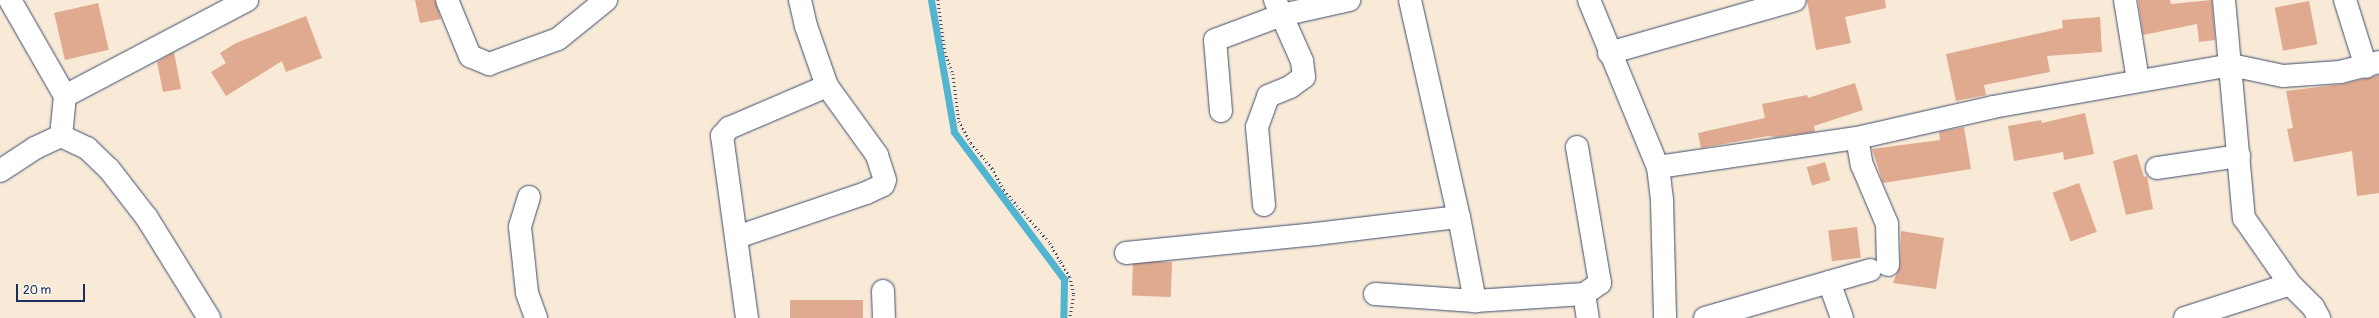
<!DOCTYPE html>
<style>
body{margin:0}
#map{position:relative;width:2379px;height:318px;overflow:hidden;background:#f8ead7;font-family:Pangolin,sans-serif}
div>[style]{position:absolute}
.stream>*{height:7px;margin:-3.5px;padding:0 3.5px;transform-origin:3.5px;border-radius:3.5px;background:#51b4d0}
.building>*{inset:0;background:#dfaa8f;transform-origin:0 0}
.path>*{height:2.5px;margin-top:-1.25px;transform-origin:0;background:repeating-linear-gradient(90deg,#3c4b70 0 1px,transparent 0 4px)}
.roads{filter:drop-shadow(0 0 1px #3c4b70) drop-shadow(0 0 1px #3c4b70)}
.minor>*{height:22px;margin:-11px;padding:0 11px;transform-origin:11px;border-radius:11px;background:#fff}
span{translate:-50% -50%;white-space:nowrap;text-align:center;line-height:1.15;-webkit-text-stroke:3px #fbf7ec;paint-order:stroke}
.scale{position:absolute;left:16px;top:284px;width:69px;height:18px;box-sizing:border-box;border:2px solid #1b2f5e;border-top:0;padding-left:5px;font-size:12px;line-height:14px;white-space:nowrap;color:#1b2f5e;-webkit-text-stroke:3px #fbf7ec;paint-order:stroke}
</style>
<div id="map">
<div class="stream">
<i style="left:931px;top:0;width:134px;rotate:80.1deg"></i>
<i style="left:954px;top:132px;width:184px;rotate:53.2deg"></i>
<i style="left:1064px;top:279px;width:39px;rotate:91deg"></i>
</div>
<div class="building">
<i style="clip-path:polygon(415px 0,435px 0,441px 19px,420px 23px)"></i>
<i style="clip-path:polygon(1807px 0,1885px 0,1886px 8px,1845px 17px,1851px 43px,1816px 50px)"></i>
<i style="clip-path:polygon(2138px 0,2170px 0,2171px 4px,2212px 0,2215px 40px,2199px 42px,2197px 24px,2143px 35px)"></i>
<i style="left:2309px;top:1px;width:44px;height:35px;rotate:79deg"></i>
<i style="left:98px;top:3px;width:48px;height:45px;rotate:77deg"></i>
<i style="clip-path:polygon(306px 16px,322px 58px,286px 72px,282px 61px,226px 96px,211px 72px,226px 63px,220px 53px,236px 43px)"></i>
<i style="clip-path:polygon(2100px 17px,2102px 52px,2047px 56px,2050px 72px,1984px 85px,1986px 95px,1956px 101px,1946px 54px,2063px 28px,2062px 20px)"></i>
<i style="clip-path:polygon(174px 52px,181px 89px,163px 92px,157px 62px)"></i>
<i style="clip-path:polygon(2379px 75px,2379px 193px,2357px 196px,2352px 151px,2294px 162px,2287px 129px,2293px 128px,2286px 91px,2343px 84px)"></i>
<i style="clip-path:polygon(1855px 83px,1863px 110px,1814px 126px,1815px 132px,1776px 137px,1768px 136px,1701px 148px,1698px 133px,1765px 118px,1762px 104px,1807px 95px,1808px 98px)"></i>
<i style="clip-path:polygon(2085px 113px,2094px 154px,2064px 160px,2063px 152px,2014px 161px,2008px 126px,2041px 120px,2042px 123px)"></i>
<i style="clip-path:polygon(1964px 127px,1971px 169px,1883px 183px,1872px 149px,1940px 140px,1939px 132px)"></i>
<i style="clip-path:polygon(2137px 154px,2144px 177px,2147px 176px,2153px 209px,2126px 215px,2113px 161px)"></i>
<i style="left:1825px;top:162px;width:19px;height:19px;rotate:74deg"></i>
<i style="left:2079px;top:183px;width:52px;height:28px;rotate:70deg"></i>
<i style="left:1857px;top:227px;width:31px;height:29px;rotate:83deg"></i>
<i style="clip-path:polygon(1901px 231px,1944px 238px,1936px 289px,1893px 283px,1900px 265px)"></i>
<i style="left:1172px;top:262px;width:35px;height:39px;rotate:92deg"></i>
<i style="left:863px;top:300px;width:18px;height:73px;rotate:90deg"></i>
</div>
<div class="path">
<i style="left:938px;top:0;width:52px;rotate:82.3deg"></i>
<i style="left:945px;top:52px;width:23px;rotate:70deg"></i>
<i style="left:953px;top:74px;width:47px;rotate:82.7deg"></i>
<i style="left:959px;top:121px;width:25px;rotate:61deg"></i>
<i style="left:971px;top:143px;width:33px;rotate:50deg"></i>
<i style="left:992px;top:168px;width:25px;rotate:61deg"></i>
<i style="left:1004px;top:190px;width:70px;rotate:49deg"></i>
<i style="left:1050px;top:243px;width:22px;rotate:60deg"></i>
<i style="left:1061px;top:262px;width:17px;rotate:59deg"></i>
<i style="left:1070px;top:277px;width:18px;rotate:77deg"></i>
<i style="left:1074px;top:295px;width:23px;rotate:100deg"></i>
</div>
<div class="roads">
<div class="minor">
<i style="left:10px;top:0;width:111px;rotate:60.2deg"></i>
<i style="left:65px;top:96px;width:40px;rotate:95.7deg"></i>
<i style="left:447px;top:0;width:61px;rotate:67.7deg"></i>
<i style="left:470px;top:56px;width:21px;rotate:23deg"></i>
<i style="left:489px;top:64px;width:73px;rotate:-19.9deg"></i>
<i style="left:558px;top:39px;width:62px;rotate:-39.1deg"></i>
<i style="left:1410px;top:0;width:222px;rotate:77.3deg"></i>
<i style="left:1459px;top:217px;width:86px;rotate:79.2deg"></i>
<i style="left:1475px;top:301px;width:109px;rotate:-3.7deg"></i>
<i style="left:1584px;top:294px;width:24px;rotate:81deg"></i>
<i style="left:1589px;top:0;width:181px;rotate:67.6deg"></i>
<i style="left:1658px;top:167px;width:34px;rotate:83deg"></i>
<i style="left:1662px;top:201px;width:117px;rotate:88.5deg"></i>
<i style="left:2125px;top:0;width:81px;rotate:80.8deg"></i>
<i style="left:2224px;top:0;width:219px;rotate:84.8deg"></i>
<i style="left:2244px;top:218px;width:80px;rotate:55.1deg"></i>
<i style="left:2290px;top:284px;width:33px;rotate:45deg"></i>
<i style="left:2313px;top:307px;width:13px;rotate:61deg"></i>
<i style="left:2345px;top:0;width:70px;rotate:72.6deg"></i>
<i style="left:1609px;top:53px;width:193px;rotate:-15.9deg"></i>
<i style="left:65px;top:96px;width:206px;rotate:-27.8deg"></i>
<i style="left:1221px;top:111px;width:71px;rotate:-94.8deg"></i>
<i style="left:1215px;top:40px;width:72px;rotate:-20.5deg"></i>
<i style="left:1282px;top:15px;width:69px;rotate:-12.6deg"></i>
<i style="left:1857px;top:138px;width:27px;rotate:80deg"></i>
<i style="left:1862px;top:165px;width:64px;rotate:67deg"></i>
<i style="left:1887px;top:224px;width:41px;rotate:88.6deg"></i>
<i style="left:1577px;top:147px;width:138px;rotate:80.4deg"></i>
<i style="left:1600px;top:283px;width:19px;rotate:145deg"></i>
<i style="left:1658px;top:167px;width:201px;rotate:-8.3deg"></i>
<i style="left:1857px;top:138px;width:139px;rotate:-12.8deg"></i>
<i style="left:1993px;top:107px;width:242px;rotate:-10deg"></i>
<i style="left:2231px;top:65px;width:53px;rotate:11.9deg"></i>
<i style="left:2283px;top:76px;width:57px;rotate:-4deg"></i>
<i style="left:2340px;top:72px;width:40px;rotate:-14.4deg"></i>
<i style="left:2157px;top:168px;width:83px;rotate:-8.3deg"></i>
<i style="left:0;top:171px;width:42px;rotate:-33.3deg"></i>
<i style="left:35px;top:148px;width:29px;rotate:-25deg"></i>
<i style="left:61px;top:136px;width:29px;rotate:25deg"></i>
<i style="left:87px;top:148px;width:30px;rotate:44deg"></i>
<i style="left:109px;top:169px;width:62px;rotate:52.2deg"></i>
<i style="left:147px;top:218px;width:118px;rotate:58.2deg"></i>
<i style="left:529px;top:197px;width:31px;rotate:107deg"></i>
<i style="left:520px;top:227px;width:66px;rotate:83.9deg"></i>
<i style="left:527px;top:293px;width:27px;rotate:70deg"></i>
<i style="left:1264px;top:205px;width:78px;rotate:-95.1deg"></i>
<i style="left:1257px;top:127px;width:33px;rotate:-70deg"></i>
<i style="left:1268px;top:96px;width:24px;rotate:-22deg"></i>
<i style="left:1290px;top:87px;width:17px;rotate:-36deg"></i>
<i style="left:1304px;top:77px;width:16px;rotate:-97deg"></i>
<i style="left:1302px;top:61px;width:67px;rotate:-113.9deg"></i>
<i style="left:737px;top:237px;width:136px;rotate:-18.8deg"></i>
<i style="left:866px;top:193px;width:19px;rotate:-25deg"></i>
<i style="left:883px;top:185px;width:5px;rotate:-68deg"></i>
<i style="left:885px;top:180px;width:26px;rotate:-108deg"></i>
<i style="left:877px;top:155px;width:85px;rotate:-125.9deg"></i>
<i style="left:827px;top:86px;width:64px;rotate:-109.3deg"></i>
<i style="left:806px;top:26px;width:27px;rotate:-103deg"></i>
<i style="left:1126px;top:253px;width:191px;rotate:-5.7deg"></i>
<i style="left:1316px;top:234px;width:144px;rotate:-6.8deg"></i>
<i style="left:1829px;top:282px;width:38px;rotate:70deg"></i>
<i style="left:883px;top:291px;width:27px;rotate:88deg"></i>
<i style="left:1375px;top:294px;width:100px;rotate:4deg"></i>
<i style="left:747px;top:318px;width:184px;rotate:-97.8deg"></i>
<i style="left:722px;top:136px;width:11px;rotate:-49deg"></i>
<i style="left:729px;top:128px;width:107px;rotate:-23.2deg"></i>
<i style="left:1705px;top:318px;width:172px;rotate:-16.2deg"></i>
<i style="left:2185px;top:318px;width:110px;rotate:-17.9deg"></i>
</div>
</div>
<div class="scale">20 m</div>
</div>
